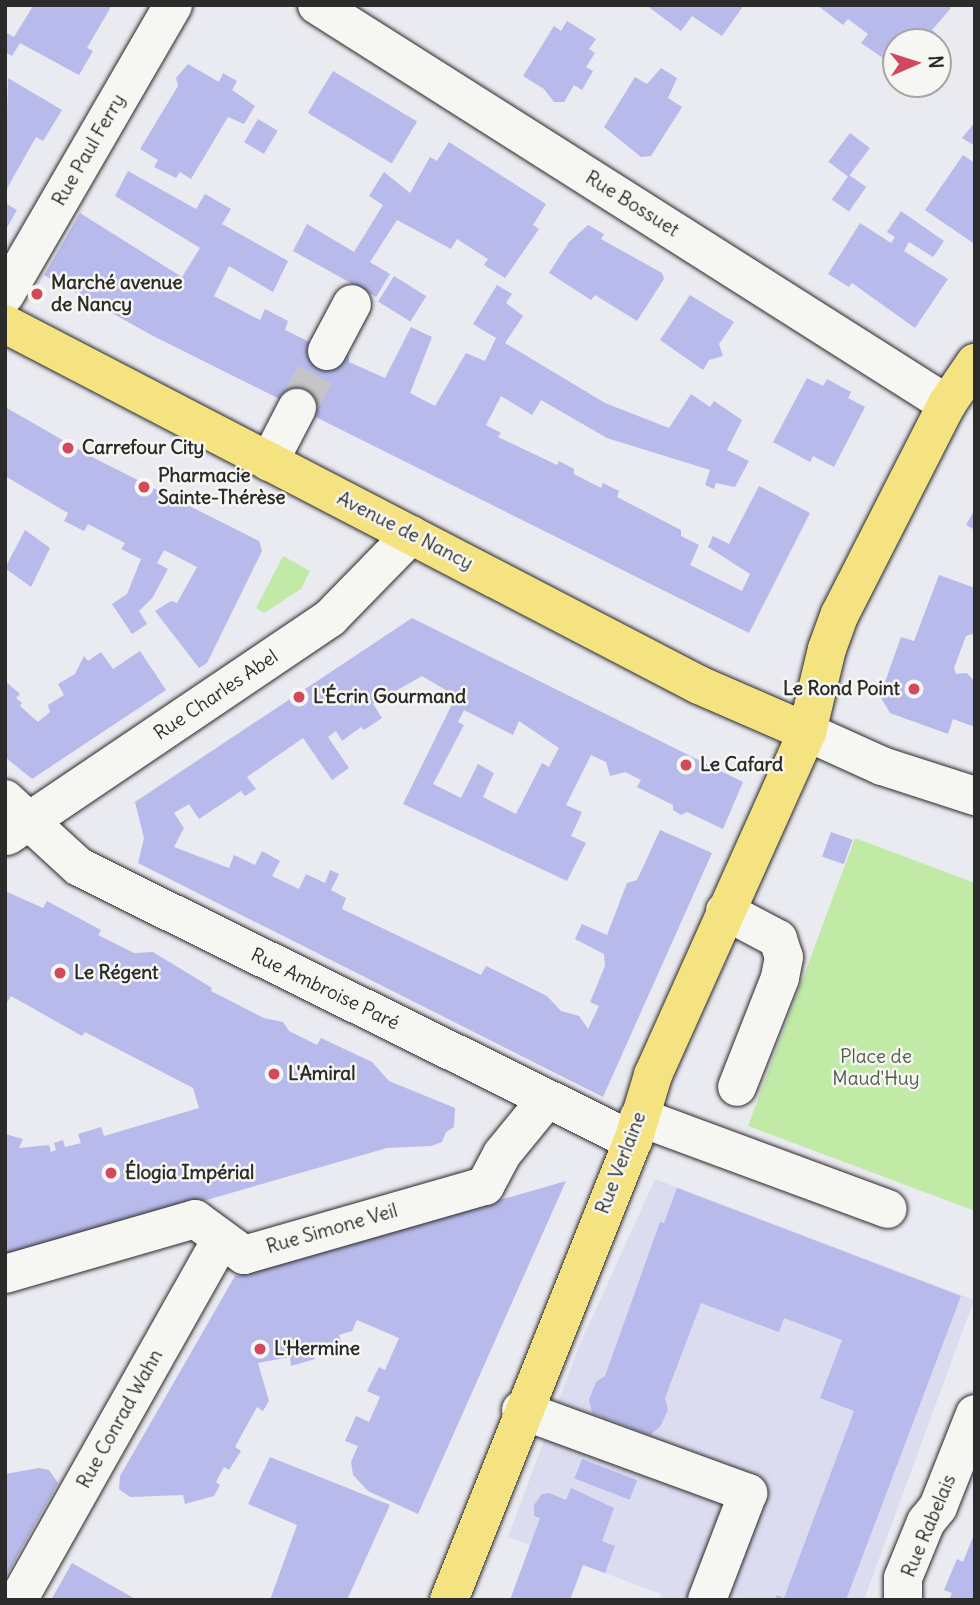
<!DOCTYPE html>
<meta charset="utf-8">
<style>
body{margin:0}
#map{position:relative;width:980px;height:1605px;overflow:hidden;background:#eaeaf1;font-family:Delius,sans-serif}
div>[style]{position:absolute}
.built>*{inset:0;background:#dbdcef}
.green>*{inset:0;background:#c0eaa6}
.building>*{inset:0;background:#b8baeb;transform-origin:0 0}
.minor-tunnel>*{height:38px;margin-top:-19px;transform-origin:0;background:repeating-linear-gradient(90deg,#c4c4c9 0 38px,transparent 0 57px)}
.roads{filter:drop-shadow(0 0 2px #2b2b2b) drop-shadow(0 0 2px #2b2b2b)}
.minor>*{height:38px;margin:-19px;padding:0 19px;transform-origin:19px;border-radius:19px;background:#f6f6f2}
.major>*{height:38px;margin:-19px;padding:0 19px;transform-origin:19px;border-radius:19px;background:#f5e382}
.dots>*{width:19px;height:19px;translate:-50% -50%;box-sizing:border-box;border:4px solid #f6f6f2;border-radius:50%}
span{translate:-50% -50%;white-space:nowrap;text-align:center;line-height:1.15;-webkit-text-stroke:5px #f6f6f2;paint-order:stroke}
.street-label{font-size:19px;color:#2b2b2b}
.poi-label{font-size:19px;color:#2b2b2b;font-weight:700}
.left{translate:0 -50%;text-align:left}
.right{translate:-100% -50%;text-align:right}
.park-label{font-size:19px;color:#505b4a}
.frame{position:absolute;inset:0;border:7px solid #2b2b2b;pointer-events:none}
.north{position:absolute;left:882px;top:28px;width:70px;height:70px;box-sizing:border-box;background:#f6f6f2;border:2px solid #a5a5a2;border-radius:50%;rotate:87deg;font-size:19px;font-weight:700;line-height:28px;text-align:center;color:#2b2b2b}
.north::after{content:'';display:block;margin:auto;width:24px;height:32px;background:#d1495b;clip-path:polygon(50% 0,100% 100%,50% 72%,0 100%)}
</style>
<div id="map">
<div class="built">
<i style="clip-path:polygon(655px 1179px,974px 1300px,864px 1600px,659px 1600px,661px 1594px,508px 1537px,578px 1349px)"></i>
</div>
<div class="green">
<i style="clip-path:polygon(283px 556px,310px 571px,301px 589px,264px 613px,256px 608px)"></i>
<i style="clip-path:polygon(855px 838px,975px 883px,975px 1211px,748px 1126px)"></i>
</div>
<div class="building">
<i style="clip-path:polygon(40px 5px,112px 5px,87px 48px,93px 51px,79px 75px,20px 43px,12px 56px,5px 52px,5px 32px,14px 37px,33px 6px)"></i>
<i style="clip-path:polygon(646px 5px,744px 5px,722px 36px,692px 16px,681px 31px)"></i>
<i style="clip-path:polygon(817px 5px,948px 5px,951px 8px,932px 30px,937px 34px,929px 42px,896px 42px,896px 57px,890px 53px,886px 60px,861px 43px,868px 34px,848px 19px,843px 25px)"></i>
<i style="clip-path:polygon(567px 21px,596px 39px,589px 49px,595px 53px,586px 67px,593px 71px,582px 90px,574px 85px,564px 102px,554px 102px,544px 89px,523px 76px,554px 26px,561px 31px)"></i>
<i style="clip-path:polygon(188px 64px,219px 82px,223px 73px,237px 81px,232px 90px,255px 106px,244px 124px,228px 117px,191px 179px,180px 172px,176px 178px,154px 167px,158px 160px,140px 149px,178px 86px,176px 78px)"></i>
<i style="clip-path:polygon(661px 68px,677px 78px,668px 98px,682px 107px,651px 156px,641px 157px,604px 127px,635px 77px,647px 84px)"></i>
<i style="left:333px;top:71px;width:98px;height:49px;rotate:31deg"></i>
<i style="clip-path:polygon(8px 78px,62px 110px,43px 141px,36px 137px,5px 192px)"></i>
<i style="left:258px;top:119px;width:23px;height:27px;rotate:31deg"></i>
<i style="clip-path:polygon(975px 122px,975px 146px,962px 138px)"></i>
<i style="left:850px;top:133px;width:25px;height:36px;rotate:37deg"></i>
<i style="clip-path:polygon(449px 142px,546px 204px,533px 225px,539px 229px,505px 278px,484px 265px,488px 259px,457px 239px,451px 249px,397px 220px,370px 262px,390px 274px,376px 297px,293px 251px,307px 224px,354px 252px,383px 205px,369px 196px,384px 172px,410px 193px,430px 157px,437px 161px)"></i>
<i style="clip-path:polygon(963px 155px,975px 163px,973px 243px,925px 210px)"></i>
<i style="clip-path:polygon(128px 171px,196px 209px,205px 194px,231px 209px,222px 224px,288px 261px,273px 292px,229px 266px,214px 296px,260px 320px,265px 309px,288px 321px,285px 330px,330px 352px,336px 349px,349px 356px,349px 362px,385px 378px,411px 327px,432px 337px,410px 393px,435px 406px,466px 353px,485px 361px,496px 338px,473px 324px,497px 285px,512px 294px,506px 303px,523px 316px,505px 343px,605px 403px,669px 428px,691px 394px,710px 407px,714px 401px,742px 420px,727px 450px,749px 461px,735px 487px,716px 483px,714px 489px,705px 485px,710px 470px,607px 438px,541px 400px,532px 415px,501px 396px,486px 425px,501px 433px,498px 437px,557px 465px,559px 461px,574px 469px,574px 474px,601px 488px,603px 483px,619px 491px,617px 497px,681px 530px,681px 536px,699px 545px,690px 565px,742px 591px,750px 574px,708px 547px,713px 536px,729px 544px,759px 486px,810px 513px,749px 633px,153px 336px,44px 275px,80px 213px,182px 277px,200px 248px,115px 196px)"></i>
<i style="left:849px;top:175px;width:21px;height:30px;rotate:35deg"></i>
<i style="clip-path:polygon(5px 203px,17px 210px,5px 231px)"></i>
<i style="clip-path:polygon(901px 211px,944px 241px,933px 257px,909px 242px,904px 251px,948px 279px,915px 328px,852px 283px,849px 287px,828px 274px,860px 223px,891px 243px,895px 237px,887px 232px)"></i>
<i style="clip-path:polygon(588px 225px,604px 234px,601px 239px,662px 273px,664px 279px,637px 321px,595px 295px,591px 300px,549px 273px,569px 242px)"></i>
<i style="left:394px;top:276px;width:38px;height:30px;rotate:32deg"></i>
<i style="clip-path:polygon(690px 295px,734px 322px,719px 344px,723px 356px,709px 360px,703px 370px,660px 340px)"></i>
<i style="clip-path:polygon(807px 378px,823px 386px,827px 379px,851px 392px,848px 398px,865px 407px,834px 467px,813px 456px,810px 462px,773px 442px)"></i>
<i style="clip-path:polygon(5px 407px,94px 458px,259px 541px,262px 551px,207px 663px,199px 668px,155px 611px,171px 601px,177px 603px,197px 567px,164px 550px,157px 563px,168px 569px,153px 597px,139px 611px,147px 624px,132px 634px,112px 604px,127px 594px,141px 559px,121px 549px,125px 543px,88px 524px,84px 531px,64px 521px,68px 513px,5px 476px)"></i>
<i style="clip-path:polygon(975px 509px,975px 530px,966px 525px)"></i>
<i style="clip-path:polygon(25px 530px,50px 548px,31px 587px,5px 568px)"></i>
<i style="clip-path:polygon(939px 575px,975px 588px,975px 633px,966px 636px,954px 668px,956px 674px,967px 673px,975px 682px,975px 727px,953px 719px,948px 734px,890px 713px,880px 696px,901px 637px,914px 641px)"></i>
<i style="clip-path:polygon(evenodd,412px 618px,743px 782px,723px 829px,687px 812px,681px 815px,673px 810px,673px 805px,637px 787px,641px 780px,625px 772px,610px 776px,606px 762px,591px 755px,566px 805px,582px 812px,571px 836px,586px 843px,567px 881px,403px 804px,456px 696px,422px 676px,373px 704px,382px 718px,364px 730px,361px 727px,342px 741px,336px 731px,328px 737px,349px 768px,332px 780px,303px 738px,247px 777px,256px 789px,245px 796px,241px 791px,199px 819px,189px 804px,174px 813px,184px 828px,174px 847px,229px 868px,234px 855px,255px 865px,262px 851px,280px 861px,272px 876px,299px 889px,306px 874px,325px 883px,330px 870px,339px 874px,331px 890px,346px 898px,342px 909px,481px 975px,486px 966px,547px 996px,561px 1011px,579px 1016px,588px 1029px,599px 1006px,590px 1002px,605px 966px,604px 954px,575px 939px,582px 924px,607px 935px,627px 883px,637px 880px,660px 830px,712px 853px,603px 1097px,138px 863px,144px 838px,135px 802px,412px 618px,464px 710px,513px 735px,519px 721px,559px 748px,549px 767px,542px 763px,516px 814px,483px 797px,494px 773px,478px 764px,461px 798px,433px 784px,464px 725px,458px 722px,464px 710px)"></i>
<i style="clip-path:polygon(140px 651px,166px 690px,32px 779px,5px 757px,5px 681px,20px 694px,16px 698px,22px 703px,20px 706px,38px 722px,50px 712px,48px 705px,64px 695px,58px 684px,75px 674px,84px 656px,88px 661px,101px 652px,113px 669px)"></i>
<i style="left:831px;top:832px;width:23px;height:26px;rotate:20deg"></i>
<i style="clip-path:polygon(5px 891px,43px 908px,47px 901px,101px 930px,98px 935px,134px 953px,153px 952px,212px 988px,211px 991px,264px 1018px,283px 1022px,289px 1031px,317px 1045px,321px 1038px,372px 1062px,389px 1081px,455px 1108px,454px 1127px,446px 1132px,442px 1142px,431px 1146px,387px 1148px,5px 1258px,5px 1134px,23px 1139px,19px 1148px,49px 1145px,51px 1152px,56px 1150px,54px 1143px,63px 1140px,65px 1147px,81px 1143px,78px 1134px,101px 1127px,104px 1136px,199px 1108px,193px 1088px,85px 1032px,82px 1036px,11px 996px,5px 1005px)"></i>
<i style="clip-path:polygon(566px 1181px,418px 1514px,368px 1491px,353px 1475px,351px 1462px,358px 1446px,345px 1441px,356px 1416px,369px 1422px,380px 1397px,367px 1391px,379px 1367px,385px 1370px,399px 1338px,357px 1320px,352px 1331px,339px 1335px,342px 1344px,313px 1353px,315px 1359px,291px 1366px,290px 1357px,258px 1363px,269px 1401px,263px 1411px,257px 1407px,235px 1447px,241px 1451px,229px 1470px,224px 1467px,216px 1482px,220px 1485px,214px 1496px,185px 1504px,183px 1495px,130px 1497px,119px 1489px,120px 1476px,235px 1276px)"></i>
<i style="clip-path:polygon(677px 1188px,961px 1296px,846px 1600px,775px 1600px,777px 1595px,784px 1598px,854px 1411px,820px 1398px,842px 1340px,784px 1318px,779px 1332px,701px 1303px,665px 1398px,668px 1410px,660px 1427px,650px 1435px,592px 1413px,589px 1400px,596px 1382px,605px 1376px,660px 1222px,664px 1223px)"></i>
<i style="clip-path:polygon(270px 1457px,390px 1505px,347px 1600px,270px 1600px,297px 1525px,248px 1504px)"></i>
<i style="left:582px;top:1459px;width:59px;height:21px;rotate:21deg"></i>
<i style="clip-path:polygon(39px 1468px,49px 1470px,58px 1483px,5px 1578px,5px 1474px)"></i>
<i style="clip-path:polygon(571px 1488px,614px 1508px,602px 1541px,615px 1546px,605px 1573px,583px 1565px,570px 1600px,510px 1600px,540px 1518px,534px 1516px,534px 1505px,542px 1494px,549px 1493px,566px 1500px)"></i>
<i style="clip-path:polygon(975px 1532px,975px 1600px,949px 1600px,952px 1593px,944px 1590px,957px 1559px,963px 1562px)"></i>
<i style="clip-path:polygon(72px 1563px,137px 1600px,51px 1600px)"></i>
</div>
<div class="minor-tunnel">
<i style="left:297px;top:408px;width:64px;rotate:-62.2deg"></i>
</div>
<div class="roads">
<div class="minor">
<i style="left:317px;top:5px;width:746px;rotate:32.35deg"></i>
<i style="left:5px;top:295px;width:335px;rotate:-59.9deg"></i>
<i style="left:327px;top:351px;width:53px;rotate:-62deg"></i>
<i style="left:269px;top:462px;width:61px;rotate:-62.6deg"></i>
<i style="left:807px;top:732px;width:82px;rotate:24.4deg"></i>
<i style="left:882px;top:766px;width:98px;rotate:17.9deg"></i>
<i style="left:5px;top:799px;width:100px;rotate:42.6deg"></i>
<i style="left:79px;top:867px;width:618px;rotate:26.32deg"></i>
<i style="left:7px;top:836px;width:390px;rotate:-34deg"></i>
<i style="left:330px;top:618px;width:116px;rotate:-45.7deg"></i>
<i style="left:725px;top:911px;width:60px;rotate:27.8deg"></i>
<i style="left:778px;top:939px;width:19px;rotate:72deg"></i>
<i style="left:784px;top:957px;width:21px;rotate:101deg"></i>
<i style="left:780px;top:978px;width:117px;rotate:111.5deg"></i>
<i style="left:639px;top:1117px;width:265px;rotate:20.3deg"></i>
<i style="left:5px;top:1274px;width:198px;rotate:-16.1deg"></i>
<i style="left:195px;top:1219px;width:61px;rotate:36.3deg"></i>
<i style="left:244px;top:1255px;width:251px;rotate:-16deg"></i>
<i style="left:485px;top:1186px;width:36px;rotate:-62deg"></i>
<i style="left:502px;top:1154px;width:71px;rotate:-50.7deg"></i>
<i style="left:521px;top:1410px;width:242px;rotate:20.1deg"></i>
<i style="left:748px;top:1493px;width:115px;rotate:111deg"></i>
<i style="left:18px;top:1600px;width:414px;rotate:-60.6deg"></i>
<i style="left:903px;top:1600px;width:22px;rotate:-90deg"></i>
<i style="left:903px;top:1578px;width:61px;rotate:-67.7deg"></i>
<i style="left:926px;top:1522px;width:19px;rotate:-51deg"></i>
<i style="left:938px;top:1507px;width:100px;rotate:-68.3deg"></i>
</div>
<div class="major">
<i style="left:5px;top:324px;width:782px;rotate:27.48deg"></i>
<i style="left:699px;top:685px;width:118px;rotate:23.5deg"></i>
<i style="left:449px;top:1600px;width:495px;rotate:-68.2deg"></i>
<i style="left:633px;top:1141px;width:69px;rotate:-73.1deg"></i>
<i style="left:653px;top:1075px;width:376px;rotate:-65.8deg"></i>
<i style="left:807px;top:732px;width:85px;rotate:-76.5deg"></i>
<i style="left:827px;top:649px;width:37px;rotate:-70deg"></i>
<i style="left:840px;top:614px;width:236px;rotate:-63deg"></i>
<i style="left:947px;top:404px;width:50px;rotate:-55.7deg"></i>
</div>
</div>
<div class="dots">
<i style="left:37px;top:294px;background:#d1495b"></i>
<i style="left:68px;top:448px;background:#d1495b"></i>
<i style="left:144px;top:487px;background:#d1495b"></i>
<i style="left:914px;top:689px;background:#d1495b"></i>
<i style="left:299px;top:697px;background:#d1495b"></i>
<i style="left:686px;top:765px;background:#d1495b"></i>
<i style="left:60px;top:973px;background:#d1495b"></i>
<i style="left:274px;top:1074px;background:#d1495b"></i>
<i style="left:111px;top:1173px;background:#d1495b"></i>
<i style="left:260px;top:1349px;background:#d1495b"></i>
</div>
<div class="street-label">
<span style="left:89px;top:150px;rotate:-60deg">Rue Paul Ferry</span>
<span style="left:632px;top:204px;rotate:32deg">Rue Bossuet</span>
<span style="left:405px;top:531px;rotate:27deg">Avenue de Nancy</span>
<span style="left:216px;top:695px;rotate:-34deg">Rue Charles Abel</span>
<span style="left:325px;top:989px;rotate:26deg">Rue Ambroise Paré</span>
<span style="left:621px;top:1163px;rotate:-69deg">Rue Verlaine</span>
<span style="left:332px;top:1229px;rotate:-16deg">Rue Simone Veil</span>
<span style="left:120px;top:1419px;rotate:-61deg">Rue Conrad Wahn</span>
<span style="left:929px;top:1526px;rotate:-67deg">Rue Rabelais</span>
</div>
<div class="poi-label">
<span class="left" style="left:51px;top:294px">Marché avenue<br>de Nancy</span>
<span class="left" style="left:82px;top:448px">Carrefour City</span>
<span class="left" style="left:158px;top:487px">Pharmacie<br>Sainte-Thérèse</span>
<span class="right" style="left:900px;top:689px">Le Rond Point</span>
<span class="left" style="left:313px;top:697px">L'Écrin Gourmand</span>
<span class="left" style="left:700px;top:765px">Le Cafard</span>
<span class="left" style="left:74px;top:973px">Le Régent</span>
<span class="left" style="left:288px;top:1074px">L'Amiral</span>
<span class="left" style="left:125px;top:1173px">Élogia Impérial</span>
<span class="left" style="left:274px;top:1349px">L'Hermine</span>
</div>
<div class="park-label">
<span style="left:876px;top:1068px">Place de<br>Maud'Huy</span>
</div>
<div class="frame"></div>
<div class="north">N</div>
</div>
